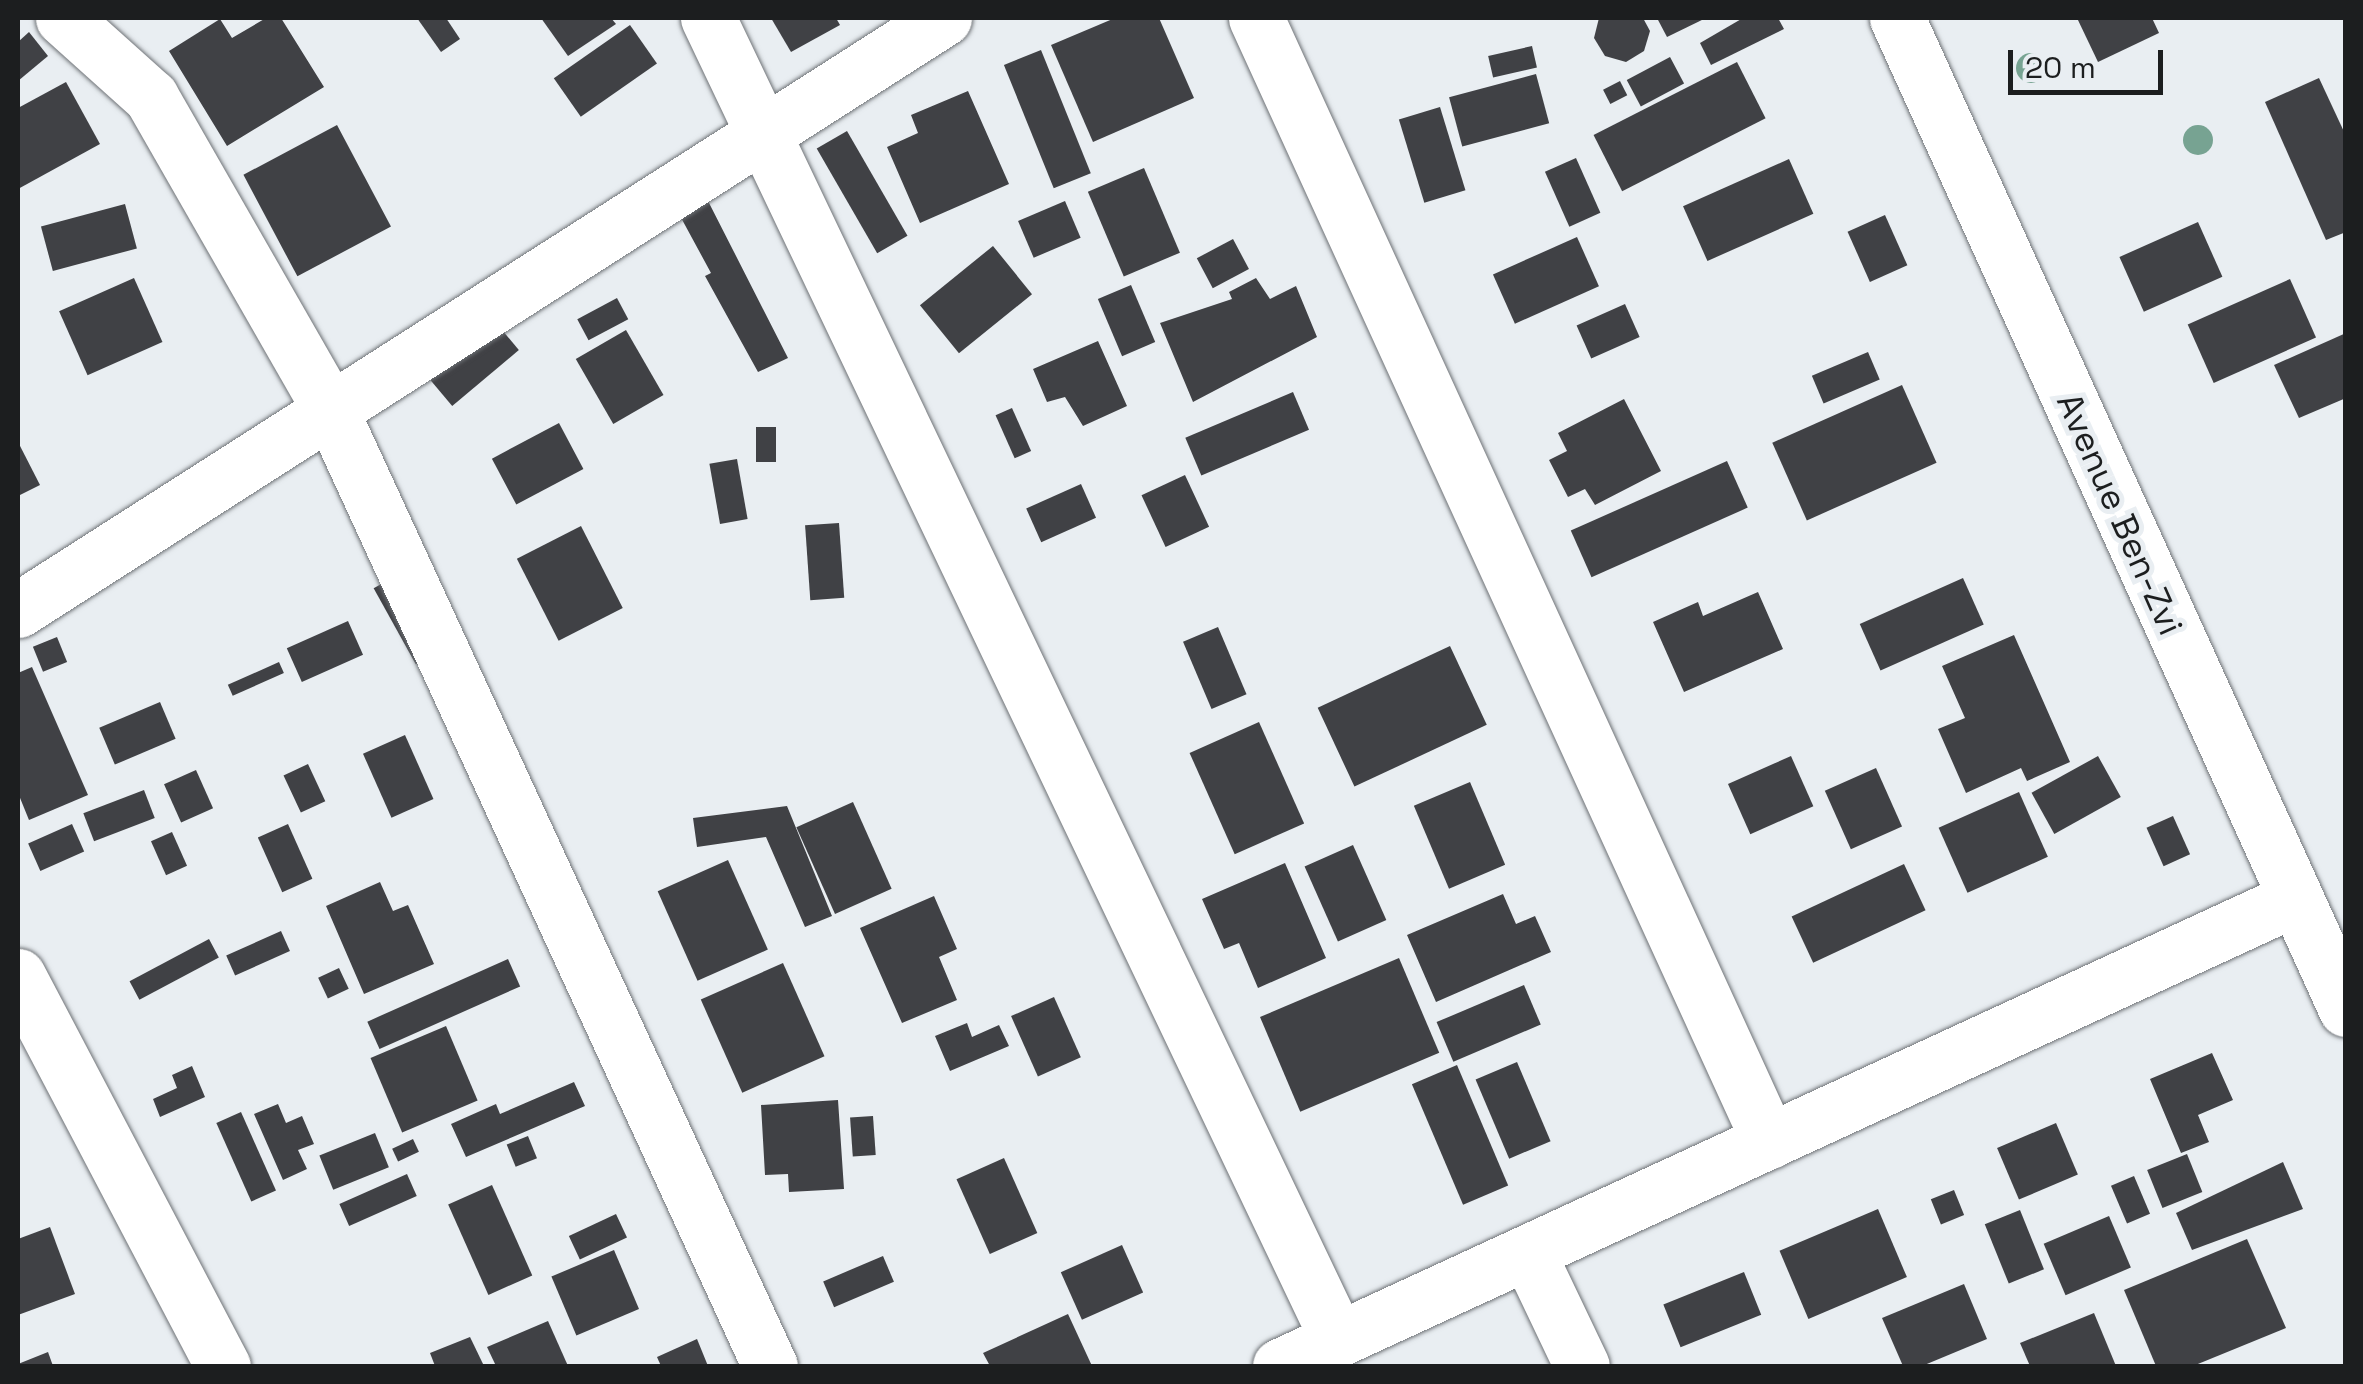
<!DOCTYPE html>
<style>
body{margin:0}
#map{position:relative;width:2363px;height:1384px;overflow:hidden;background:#e9eef2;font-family:"Space Grotesk",sans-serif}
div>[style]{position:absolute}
.building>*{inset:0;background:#404145;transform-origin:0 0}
.roads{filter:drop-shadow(0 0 2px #6e7276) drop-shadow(0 0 2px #6e7276)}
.minor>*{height:55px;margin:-27.5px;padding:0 27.5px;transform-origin:27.5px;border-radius:27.5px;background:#fff}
.trees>*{width:30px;height:30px;margin:-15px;border-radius:50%;background:#77a392}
span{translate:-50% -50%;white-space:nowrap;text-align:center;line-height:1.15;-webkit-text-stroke:10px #e9eef2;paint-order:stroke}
.street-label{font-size:35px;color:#1c1e1f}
.frame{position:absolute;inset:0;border:20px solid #1c1e1f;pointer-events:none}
.scale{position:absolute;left:2008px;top:50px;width:155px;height:45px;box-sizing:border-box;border:5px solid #1c1e1f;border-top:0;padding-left:12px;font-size:30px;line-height:35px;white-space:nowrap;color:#1c1e1f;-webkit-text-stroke:8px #e9eef2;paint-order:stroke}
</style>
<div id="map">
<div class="building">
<i style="clip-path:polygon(266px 18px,281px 18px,324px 87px,227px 146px,169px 51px,220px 19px,232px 38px)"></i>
<i style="clip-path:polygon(417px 18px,446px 18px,460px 39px,441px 52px)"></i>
<i style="clip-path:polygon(541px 18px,611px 18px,616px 24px,568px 56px)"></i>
<i style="clip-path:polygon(771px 18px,836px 18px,840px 25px,791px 52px)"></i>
<i style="clip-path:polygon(1115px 18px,1159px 18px,1194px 98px,1093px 142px,1051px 45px)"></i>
<i style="clip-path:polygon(1599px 18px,1643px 18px,1650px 31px,1644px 51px,1626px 62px,1605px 56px,1594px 38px)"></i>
<i style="clip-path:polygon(1657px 18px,1706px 18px,1667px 37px)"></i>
<i style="clip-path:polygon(1743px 18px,1778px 18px,1784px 29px,1711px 65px,1700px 43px)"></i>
<i style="clip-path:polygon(2077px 18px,2152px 18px,2159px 33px,2098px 62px)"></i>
<i style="left:630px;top:25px;width:47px;height:93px;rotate:55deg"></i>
<i style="clip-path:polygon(29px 32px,48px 56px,18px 81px,18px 42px)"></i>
<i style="left:1532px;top:46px;width:22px;height:45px;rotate:77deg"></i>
<i style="left:1041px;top:50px;width:133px;height:40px;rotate:68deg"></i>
<i style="left:1670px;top:57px;width:30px;height:49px;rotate:62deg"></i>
<i style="left:1737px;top:62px;width:63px;height:161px;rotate:63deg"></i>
<i style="left:1536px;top:74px;width:51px;height:90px;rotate:75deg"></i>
<i style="clip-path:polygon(2319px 78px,2346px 136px,2346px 232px,2326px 240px,2265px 102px)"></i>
<i style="left:1620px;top:81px;width:16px;height:19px;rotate:63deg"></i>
<i style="clip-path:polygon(66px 82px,100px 144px,18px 189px,18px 108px)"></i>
<i style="clip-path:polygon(968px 91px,1009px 184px,920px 223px,887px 147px,918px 133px,911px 115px)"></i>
<i style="left:1440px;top:107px;width:87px;height:43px;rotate:73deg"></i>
<i style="left:337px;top:125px;width:115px;height:106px;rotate:62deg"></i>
<i style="left:847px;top:131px;width:121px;height:35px;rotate:60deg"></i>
<i style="left:1576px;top:158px;width:60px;height:34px;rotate:66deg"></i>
<i style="left:1789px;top:159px;width:60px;height:116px;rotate:66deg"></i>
<i style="left:1144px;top:168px;width:92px;height:61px;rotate:67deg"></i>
<i style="clip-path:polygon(707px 199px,788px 358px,758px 372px,705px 276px,711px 273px,679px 214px)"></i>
<i style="left:1065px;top:201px;width:40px;height:51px;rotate:67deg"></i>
<i style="left:125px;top:204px;width:46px;height:87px;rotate:75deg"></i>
<i style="left:1885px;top:215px;width:55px;height:41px;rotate:66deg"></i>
<i style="left:2198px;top:222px;width:60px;height:86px;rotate:66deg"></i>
<i style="left:1577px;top:237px;width:54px;height:92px;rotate:66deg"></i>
<i style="left:1233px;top:239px;width:34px;height:41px;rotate:62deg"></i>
<i style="left:993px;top:246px;width:62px;height:94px;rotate:51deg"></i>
<i style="left:134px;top:278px;width:70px;height:82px;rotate:66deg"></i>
<i style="clip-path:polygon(1256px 278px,1270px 299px,1296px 286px,1317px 337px,1193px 402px,1160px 323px,1232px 299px,1229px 292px)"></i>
<i style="left:2290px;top:279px;width:64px;height:112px;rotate:66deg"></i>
<i style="left:1131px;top:285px;width:62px;height:36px;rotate:67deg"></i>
<i style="left:617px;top:298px;width:24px;height:45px;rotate:62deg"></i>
<i style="left:1625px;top:304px;width:36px;height:53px;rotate:66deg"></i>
<i style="left:497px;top:324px;width:34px;height:87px;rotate:50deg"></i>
<i style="left:626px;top:330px;width:75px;height:58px;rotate:60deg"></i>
<i style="clip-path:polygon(2346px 333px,2346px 398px,2299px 418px,2274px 365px)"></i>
<i style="clip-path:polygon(1098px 341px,1127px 406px,1083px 426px,1065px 397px,1047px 402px,1033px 369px)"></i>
<i style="left:1868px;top:352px;width:30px;height:61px;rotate:67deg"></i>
<i style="left:1902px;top:385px;width:85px;height:142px;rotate:66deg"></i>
<i style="left:1293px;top:392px;width:41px;height:117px;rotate:67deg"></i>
<i style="clip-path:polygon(1624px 399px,1661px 471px,1595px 505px,1585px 489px,1568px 497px,1549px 460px,1567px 451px,1558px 433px)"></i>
<i style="left:1012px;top:408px;width:47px;height:18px;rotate:66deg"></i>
<i style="left:559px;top:423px;width:52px;height:76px;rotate:62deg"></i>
<i style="left:756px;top:427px;width:20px;height:35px"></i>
<i style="clip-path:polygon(18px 442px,40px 485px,18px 496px)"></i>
<i style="left:737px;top:459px;width:61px;height:28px;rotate:80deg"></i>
<i style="left:1727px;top:461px;width:51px;height:171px;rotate:66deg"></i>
<i style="left:1185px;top:475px;width:57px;height:48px;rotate:65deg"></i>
<i style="left:1081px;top:484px;width:37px;height:60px;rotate:66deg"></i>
<i style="left:839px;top:523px;width:75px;height:34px;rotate:86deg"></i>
<i style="left:581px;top:526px;width:92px;height:72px;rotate:63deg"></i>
<i style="left:392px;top:578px;width:87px;height:21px;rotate:61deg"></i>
<i style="left:1963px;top:578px;width:51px;height:113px;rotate:66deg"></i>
<i style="clip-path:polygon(1758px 592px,1783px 649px,1684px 692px,1653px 622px,1698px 602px,1703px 616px)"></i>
<i style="left:348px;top:621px;width:37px;height:67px;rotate:66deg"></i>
<i style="left:1218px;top:627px;width:73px;height:38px;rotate:67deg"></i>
<i style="clip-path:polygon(2014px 635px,2070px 762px,2027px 781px,2021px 768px,1966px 793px,1938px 729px,1965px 718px,1942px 666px)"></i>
<i style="left:57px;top:637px;width:27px;height:26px;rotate:68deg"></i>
<i style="left:1450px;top:646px;width:87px;height:146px;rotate:65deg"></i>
<i style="left:279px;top:662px;width:12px;height:56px;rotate:66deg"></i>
<i style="clip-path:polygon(32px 667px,88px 795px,29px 820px,18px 793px,18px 673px)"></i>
<i style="left:160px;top:702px;width:40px;height:66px;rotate:67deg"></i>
<i style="left:1259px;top:722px;width:111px;height:76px;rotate:66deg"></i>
<i style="left:405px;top:735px;width:70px;height:46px;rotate:66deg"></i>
<i style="left:1791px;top:756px;width:55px;height:69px;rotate:66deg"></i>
<i style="left:2098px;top:756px;width:47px;height:76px;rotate:61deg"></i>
<i style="left:308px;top:764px;width:41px;height:27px;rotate:65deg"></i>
<i style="left:1876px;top:768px;width:64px;height:56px;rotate:66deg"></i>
<i style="left:196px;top:770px;width:42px;height:35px;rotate:66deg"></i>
<i style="left:1470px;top:782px;width:90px;height:61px;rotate:67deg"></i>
<i style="left:144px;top:790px;width:30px;height:65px;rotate:69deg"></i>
<i style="left:2019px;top:792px;width:71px;height:88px;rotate:66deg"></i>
<i style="left:853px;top:802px;width:95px;height:62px;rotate:66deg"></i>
<i style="clip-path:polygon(787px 806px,832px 916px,805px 927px,766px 837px,697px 847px,693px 818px)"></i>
<i style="left:2173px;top:816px;width:42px;height:29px;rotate:66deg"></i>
<i style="left:72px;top:824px;width:30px;height:48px;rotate:66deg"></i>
<i style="left:288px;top:824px;width:60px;height:33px;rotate:66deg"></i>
<i style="left:172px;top:832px;width:37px;height:23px;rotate:66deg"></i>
<i style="left:1353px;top:845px;width:82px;height:53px;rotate:66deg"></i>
<i style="left:728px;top:860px;width:98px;height:77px;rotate:66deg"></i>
<i style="clip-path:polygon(1285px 863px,1326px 958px,1258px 988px,1239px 943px,1224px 949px,1202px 899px)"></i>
<i style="left:1904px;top:864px;width:51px;height:124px;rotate:65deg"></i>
<i style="clip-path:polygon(380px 882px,393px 911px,408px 905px,434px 964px,364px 994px,326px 906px)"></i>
<i style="clip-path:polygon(1503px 894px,1516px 924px,1535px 916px,1551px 952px,1436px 1002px,1407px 935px)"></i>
<i style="clip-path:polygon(934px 896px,957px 949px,939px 957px,957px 1000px,902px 1023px,860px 928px)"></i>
<i style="left:281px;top:931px;width:22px;height:60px;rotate:66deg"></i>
<i style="left:209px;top:939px;width:21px;height:90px;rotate:62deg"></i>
<i style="left:1399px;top:958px;width:103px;height:151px;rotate:67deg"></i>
<i style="left:508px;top:959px;width:30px;height:154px;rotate:66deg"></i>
<i style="left:783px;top:963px;width:102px;height:90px;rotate:66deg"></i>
<i style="left:339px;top:968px;width:23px;height:23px;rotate:65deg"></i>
<i style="left:1524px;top:985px;width:43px;height:95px;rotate:67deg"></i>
<i style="left:1054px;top:997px;width:66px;height:47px;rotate:66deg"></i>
<i style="clip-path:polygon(967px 1023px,972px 1037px,999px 1025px,1009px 1046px,950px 1071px,935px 1036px)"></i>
<i style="left:446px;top:1026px;width:81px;height:82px;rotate:67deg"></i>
<i style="clip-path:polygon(2212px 1053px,2233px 1100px,2198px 1115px,2209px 1142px,2181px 1153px,2150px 1079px)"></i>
<i style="left:1517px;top:1062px;width:86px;height:45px;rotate:67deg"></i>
<i style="left:1457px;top:1065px;width:131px;height:49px;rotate:67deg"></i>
<i style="clip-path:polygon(192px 1066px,205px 1097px,160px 1117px,153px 1099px,177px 1088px,172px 1075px)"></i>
<i style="clip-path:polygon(574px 1082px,585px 1106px,466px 1157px,451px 1124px,496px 1104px,500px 1114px)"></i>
<i style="clip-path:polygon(838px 1100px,844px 1189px,789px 1192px,788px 1174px,765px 1175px,761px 1105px)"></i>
<i style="clip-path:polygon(278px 1104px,286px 1123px,302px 1116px,314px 1144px,298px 1150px,307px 1169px,283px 1180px,254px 1114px)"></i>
<i style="left:241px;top:1112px;width:86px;height:27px;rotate:66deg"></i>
<i style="left:873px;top:1116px;width:39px;height:23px;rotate:86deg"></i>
<i style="left:2056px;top:1123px;width:56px;height:64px;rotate:67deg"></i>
<i style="left:375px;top:1133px;width:37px;height:60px;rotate:68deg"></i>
<i style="left:528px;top:1136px;width:24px;height:23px;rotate:68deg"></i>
<i style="left:413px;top:1139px;width:14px;height:23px;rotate:65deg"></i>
<i style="left:2187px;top:1154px;width:41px;height:43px;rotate:68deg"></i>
<i style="left:1004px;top:1158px;width:82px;height:52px;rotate:66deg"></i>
<i style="clip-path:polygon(2283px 1162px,2303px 1209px,2192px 1250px,2176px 1213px)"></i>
<i style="left:407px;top:1174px;width:24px;height:74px;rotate:66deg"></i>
<i style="left:2134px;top:1176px;width:41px;height:25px;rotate:67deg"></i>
<i style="left:492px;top:1185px;width:99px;height:48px;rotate:66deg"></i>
<i style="left:1954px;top:1190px;width:27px;height:25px;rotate:68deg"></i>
<i style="left:1878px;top:1209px;width:74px;height:107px;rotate:67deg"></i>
<i style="left:2020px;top:1210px;width:64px;height:38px;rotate:68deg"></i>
<i style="left:616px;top:1214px;width:26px;height:52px;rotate:65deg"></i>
<i style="left:2109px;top:1216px;width:56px;height:71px;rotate:67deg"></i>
<i style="clip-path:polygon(50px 1227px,75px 1294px,18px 1315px,18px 1239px)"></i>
<i style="clip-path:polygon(2247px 1239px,2286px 1328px,2193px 1366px,2156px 1366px,2124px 1290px)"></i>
<i style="left:1122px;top:1245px;width:52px;height:67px;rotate:66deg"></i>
<i style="left:614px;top:1250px;width:64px;height:68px;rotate:67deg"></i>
<i style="left:883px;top:1256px;width:28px;height:65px;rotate:67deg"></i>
<i style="left:1744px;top:1272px;width:46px;height:87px;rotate:68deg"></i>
<i style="clip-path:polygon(1964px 1284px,1987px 1339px,1922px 1366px,1903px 1366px,1882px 1318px)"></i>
<i style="clip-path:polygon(2094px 1313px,2116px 1366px,2030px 1366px,2020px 1343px)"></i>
<i style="clip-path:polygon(1068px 1314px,1092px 1366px,990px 1366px,983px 1353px)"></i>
<i style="clip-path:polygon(548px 1321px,568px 1366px,496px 1366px,487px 1347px)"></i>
<i style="clip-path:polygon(470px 1337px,484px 1366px,435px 1366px,430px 1353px)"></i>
<i style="clip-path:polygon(697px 1339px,708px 1366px,661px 1366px,657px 1357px)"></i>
<i style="clip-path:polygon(48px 1352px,53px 1366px,18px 1366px,18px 1364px)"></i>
</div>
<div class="roads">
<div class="minor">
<i style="left:63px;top:18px;width:118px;rotate:41.9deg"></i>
<i style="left:151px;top:97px;width:364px;rotate:60.2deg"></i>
<i style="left:332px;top:413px;width:1049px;rotate:65.32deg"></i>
<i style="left:708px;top:18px;width:1464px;rotate:64.52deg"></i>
<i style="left:1256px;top:18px;width:1235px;rotate:65.45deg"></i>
<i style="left:1897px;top:18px;width:1088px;rotate:65.63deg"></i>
<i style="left:18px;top:610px;width:1099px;rotate:-32.59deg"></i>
<i style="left:18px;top:976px;width:441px;rotate:62.3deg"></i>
<i style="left:1528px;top:1253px;width:125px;rotate:64.5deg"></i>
<i style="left:1280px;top:1366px;width:1116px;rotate:-24.73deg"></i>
</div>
</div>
<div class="trees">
<i style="left:2031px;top:68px"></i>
<i style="left:2198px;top:140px"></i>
</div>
<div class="street-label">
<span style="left:2120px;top:514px;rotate:66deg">Avenue Ben-Zvi</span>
</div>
<div class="frame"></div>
<div class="scale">20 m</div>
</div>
